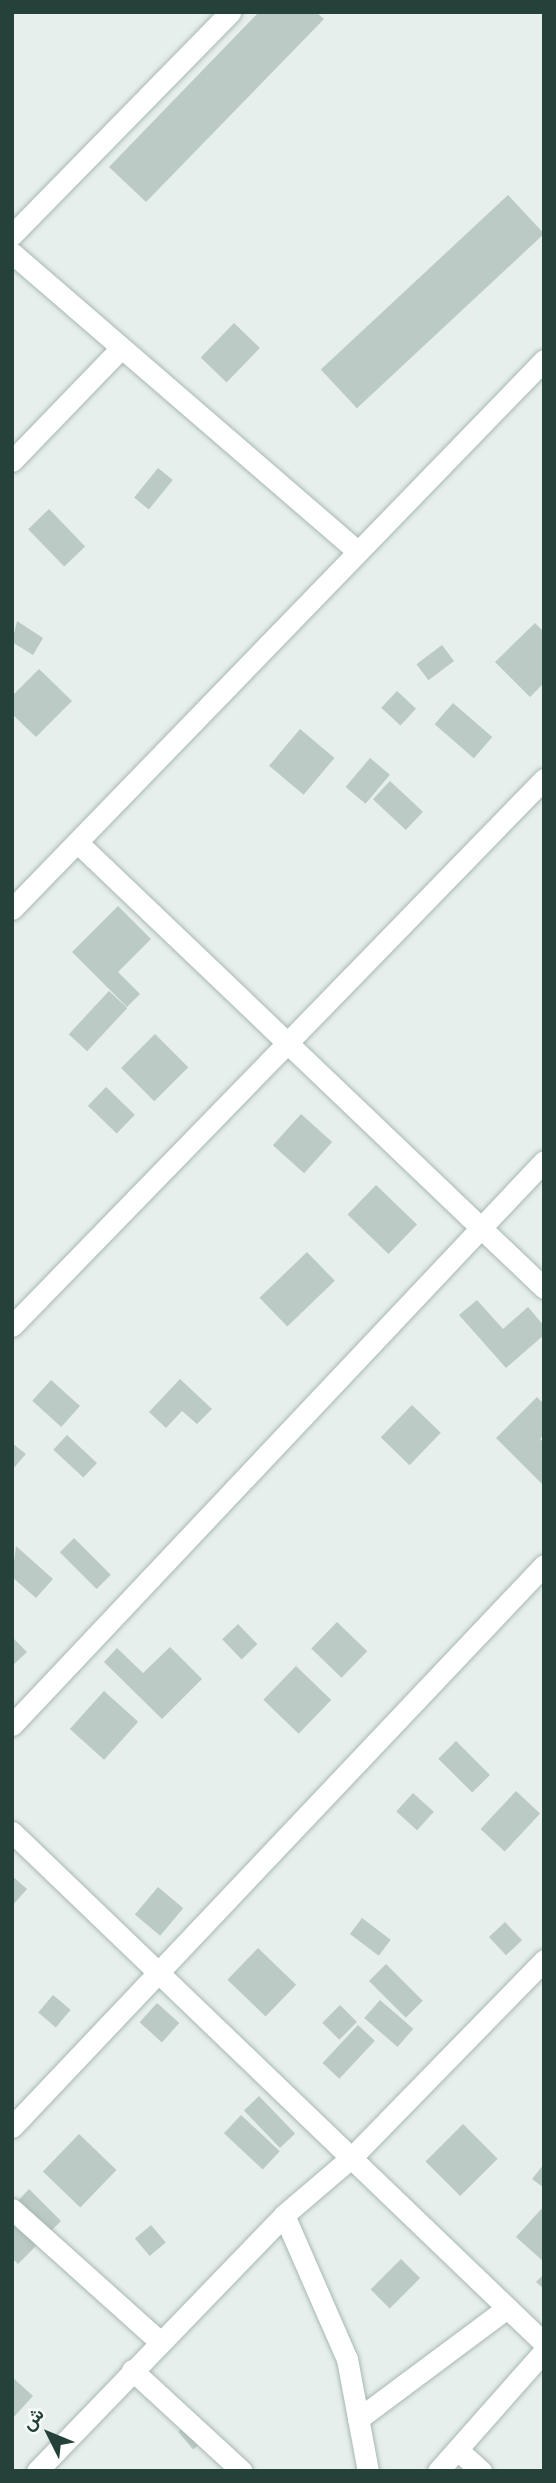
<!DOCTYPE html>
<meta charset="utf-8">
<style>
body{margin:0}
#map{position:relative;width:556px;height:2483px;overflow:hidden;background:#e6efeb;font-family:Overpass,Vazirmatn,sans-serif}
div>[style]{position:absolute}
.building>*{inset:0;background:#bbcac4;transform-origin:0 0}
.roads{filter:drop-shadow(0 0 2px #a8b8b2) drop-shadow(0 0 2px #a8b8b2)}
.minor>*{height:21px;margin:-10.5px;padding:0 10.5px;transform-origin:10.5px;border-radius:10.5px;background:#fff}
span{translate:-50% -50%;white-space:nowrap;text-align:center;line-height:1.15;-webkit-text-stroke:5px #f7fbf9;paint-order:stroke}
.frame{position:absolute;inset:0;border:14px solid #24423a;pointer-events:none}
.north{position:absolute;left:14px;top:2399px;width:70px;height:70px;-webkit-text-stroke:5px #f7fbf9;paint-order:stroke;rotate:313deg;font-size:19px;font-weight:700;line-height:28px;text-align:center;color:#24423a}
.north::after{content:'';display:block;margin:auto;width:24px;height:32px;background:#24423a;clip-path:polygon(50% 0,100% 100%,50% 72%,0 100%)}
</style>
<div id="map">
<div class="building">
<i style="clip-path:polygon(259px 12px,316px 12px,324px 19px,146px 202px,109px 167px)"></i>
<i style="left:508px;top:195px;width:53px;height:256px;rotate:47deg"></i>
<i style="left:234px;top:323px;width:36px;height:48px;rotate:44deg"></i>
<i style="left:158px;top:468px;width:19px;height:38px;rotate:39deg"></i>
<i style="left:49px;top:509px;width:52px;height:29px;rotate:46deg"></i>
<i style="clip-path:polygon(17px 621px,43px 638px,33px 655px,12px 642px)"></i>
<i style="clip-path:polygon(535px 623px,544px 632px,544px 683px,530px 697px,495px 662px)"></i>
<i style="left:442px;top:645px;width:20px;height:32px;rotate:53deg"></i>
<i style="clip-path:polygon(39px 669px,72px 701px,36px 737px,12px 714px,12px 696px)"></i>
<i style="left:397px;top:691px;width:26px;height:23px;rotate:43deg"></i>
<i style="left:453px;top:703px;width:52px;height:28px;rotate:41deg"></i>
<i style="left:300px;top:729px;width:45px;height:48px;rotate:40deg"></i>
<i style="left:370px;top:758px;width:26px;height:38px;rotate:40deg"></i>
<i style="left:390px;top:781px;width:45px;height:25px;rotate:43deg"></i>
<i style="clip-path:polygon(118px 906px,151px 939px,118px 972px,140px 994px,127px 1007px,72px 952px)"></i>
<i style="left:109px;top:991px;width:25px;height:59px;rotate:43deg"></i>
<i style="left:155px;top:1034px;width:47px;height:48px;rotate:45deg"></i>
<i style="left:106px;top:1087px;width:40px;height:26px;rotate:44deg"></i>
<i style="left:301px;top:1114px;width:42px;height:42px;rotate:42deg"></i>
<i style="left:376px;top:1185px;width:57px;height:41px;rotate:44deg"></i>
<i style="left:307px;top:1252px;width:40px;height:66px;rotate:46deg"></i>
<i style="clip-path:polygon(477px 1300px,503px 1329px,528px 1307px,544px 1326px,544px 1335px,506px 1368px,459px 1315px)"></i>
<i style="clip-path:polygon(180px 1379px,212px 1409px,197px 1424px,182px 1411px,166px 1428px,149px 1412px)"></i>
<i style="left:51px;top:1380px;width:39px;height:28px;rotate:42deg"></i>
<i style="clip-path:polygon(537px 1397px,544px 1404px,544px 1435px,540px 1439px,544px 1443px,544px 1486px,496px 1438px)"></i>
<i style="left:412px;top:1405px;width:40px;height:45px;rotate:44deg"></i>
<i style="left:67px;top:1435px;width:41px;height:20px;rotate:43deg"></i>
<i style="clip-path:polygon(12px 1443px,26px 1454px,12px 1470px)"></i>
<i style="left:74px;top:1538px;width:52px;height:20px;rotate:45deg"></i>
<i style="clip-path:polygon(16px 1546px,53px 1579px,36px 1598px,12px 1577px)"></i>
<i style="left:337px;top:1622px;width:42px;height:37px;rotate:44deg"></i>
<i style="left:238px;top:1624px;width:28px;height:22px;rotate:46deg"></i>
<i style="clip-path:polygon(12px 1637px,27px 1652px,12px 1666px)"></i>
<i style="clip-path:polygon(170px 1647px,202px 1679px,162px 1719px,104px 1662px,117px 1648px,143px 1673px)"></i>
<i style="left:296px;top:1666px;width:49px;height:47px;rotate:44deg"></i>
<i style="left:104px;top:1691px;width:46px;height:51px;rotate:42deg"></i>
<i style="left:456px;top:1741px;width:48px;height:25px;rotate:45deg"></i>
<i style="left:516px;top:1791px;width:33px;height:52px;rotate:43deg"></i>
<i style="left:413px;top:1793px;width:28px;height:25px;rotate:42deg"></i>
<i style="clip-path:polygon(12px 1876px,27px 1889px,12px 1906px)"></i>
<i style="left:158px;top:1887px;width:33px;height:36px;rotate:40deg"></i>
<i style="left:362px;top:1918px;width:36px;height:20px;rotate:37deg"></i>
<i style="left:505px;top:1922px;width:25px;height:22px;rotate:47deg"></i>
<i style="left:258px;top:1948px;width:53px;height:44px;rotate:44deg"></i>
<i style="left:386px;top:1964px;width:52px;height:24px;rotate:45deg"></i>
<i style="left:53px;top:1995px;width:23px;height:23px;rotate:40deg"></i>
<i style="left:380px;top:2000px;width:44px;height:24px;rotate:41deg"></i>
<i style="left:157px;top:2003px;width:30px;height:26px;rotate:42deg"></i>
<i style="left:340px;top:2005px;width:24px;height:25px;rotate:45deg"></i>
<i style="left:358px;top:2025px;width:23px;height:52px;rotate:43deg"></i>
<i style="left:259px;top:2096px;width:52px;height:21px;rotate:46deg"></i>
<i style="left:241px;top:2115px;width:53px;height:25px;rotate:43deg"></i>
<i style="left:463px;top:2124px;width:49px;height:53px;rotate:45deg"></i>
<i style="left:79px;top:2134px;width:52px;height:52px;rotate:44deg"></i>
<i style="clip-path:polygon(544px 2164px,544px 2188px,532px 2179px)"></i>
<i style="clip-path:polygon(29px 2189px,61px 2221px,18px 2264px,12px 2258px,12px 2207px)"></i>
<i style="clip-path:polygon(544px 2206px,544px 2262px,516px 2237px)"></i>
<i style="left:151px;top:2225px;width:23px;height:21px;rotate:50deg"></i>
<i style="left:401px;top:2259px;width:27px;height:43px;rotate:45deg"></i>
<i style="clip-path:polygon(544px 2274px,544px 2289px,536px 2282px)"></i>
<i style="clip-path:polygon(12px 2377px,33px 2396px,12px 2419px)"></i>
<i style="left:196px;top:2417px;width:23px;height:23px;rotate:50deg"></i>
</div>
<div class="roads">
<div class="minor">
<i style="left:12px;top:235px;width:312px;rotate:-45.6deg"></i>
<i style="left:12px;top:253px;width:457px;rotate:40.8deg"></i>
<i style="left:12px;top:461px;width:157px;rotate:-46deg"></i>
<i style="left:77px;top:842px;width:646px;rotate:43.68deg"></i>
<i style="left:12px;top:909px;width:764px;rotate:-45.9deg"></i>
<i style="left:12px;top:1326px;width:763px;rotate:-45.8deg"></i>
<i style="left:12px;top:1725px;width:775px;rotate:-46.67deg"></i>
<i style="left:12px;top:1832px;width:738px;rotate:43.85deg"></i>
<i style="left:12px;top:2127px;width:774px;rotate:-46.57deg"></i>
<i style="left:12px;top:2209px;width:199px;rotate:41.9deg"></i>
<i style="left:284px;top:2215px;width:157px;rotate:66.4deg"></i>
<i style="left:347px;top:2359px;width:114px;rotate:79.4deg"></i>
<i style="left:132px;top:2370px;width:149px;rotate:42.6deg"></i>
<i style="left:358px;top:2419px;width:186px;rotate:-36.7deg"></i>
<i style="left:459px;top:2451px;width:30px;rotate:42deg"></i>
<i style="left:37px;top:2471px;width:356px;rotate:-46deg"></i>
<i style="left:284px;top:2215px;width:91px;rotate:-40.5deg"></i>
<i style="left:353px;top:2156px;width:274px;rotate:-45.7deg"></i>
<i style="left:438px;top:2471px;width:160px;rotate:-48.5deg"></i>
</div>
</div>
<div class="frame"></div>
<div class="north">ش</div>
</div>
